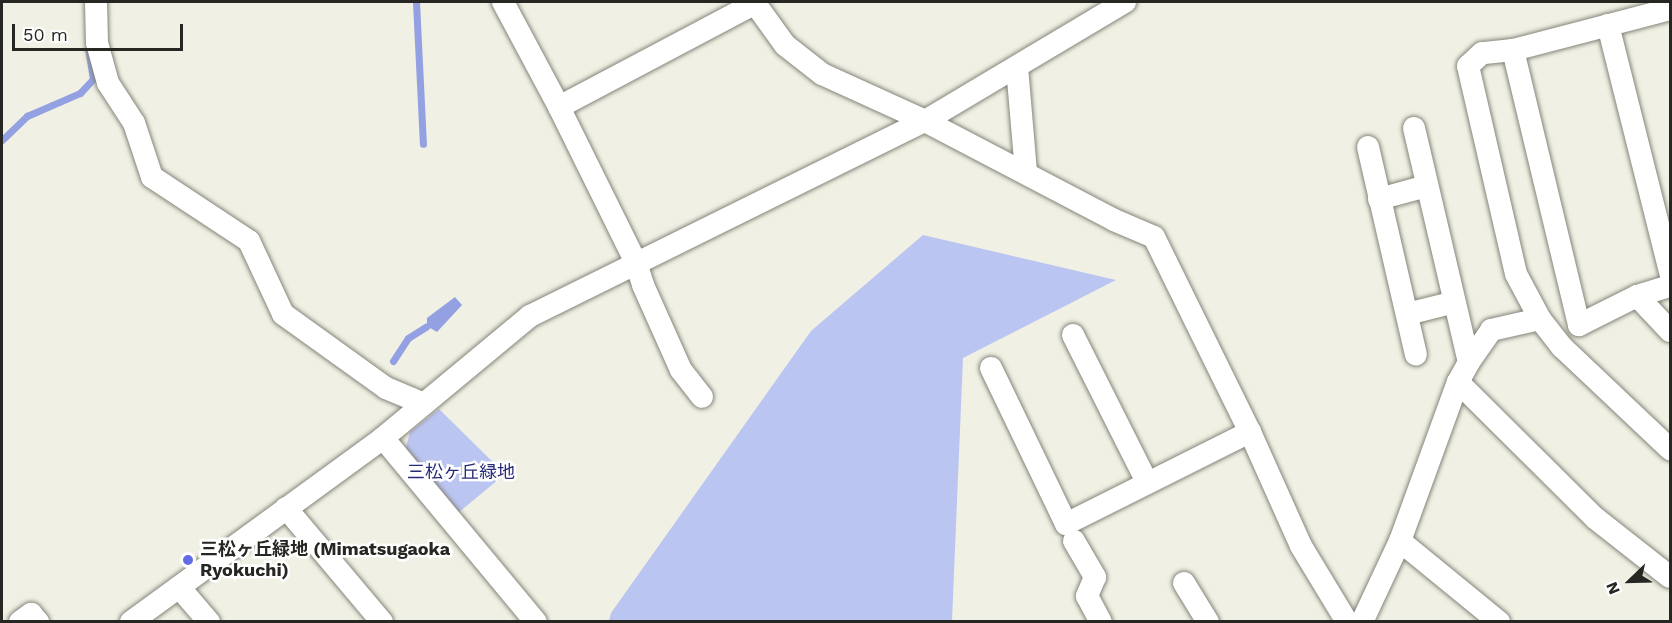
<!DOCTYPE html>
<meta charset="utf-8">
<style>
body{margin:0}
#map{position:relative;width:1672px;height:623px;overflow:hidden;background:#f0f0e4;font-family:"Work Sans","Noto Sans JP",sans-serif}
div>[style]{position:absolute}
.green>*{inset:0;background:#bbc5f1}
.water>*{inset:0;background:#93a0e2}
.stream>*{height:7px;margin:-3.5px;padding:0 3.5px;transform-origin:3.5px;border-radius:3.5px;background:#93a0e2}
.roads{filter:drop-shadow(0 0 2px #85847a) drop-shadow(0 0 2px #85847a)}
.minor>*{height:22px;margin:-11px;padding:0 11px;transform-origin:11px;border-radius:11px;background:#fff}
.dots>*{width:16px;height:16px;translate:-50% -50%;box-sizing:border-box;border:3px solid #fff;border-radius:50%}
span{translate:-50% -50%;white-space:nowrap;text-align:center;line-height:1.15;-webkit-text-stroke:5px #fff;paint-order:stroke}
.park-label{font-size:18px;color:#282b77}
.poi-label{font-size:18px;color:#262622;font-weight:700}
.left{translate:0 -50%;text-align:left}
.frame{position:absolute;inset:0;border:3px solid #262622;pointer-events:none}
.north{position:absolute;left:1600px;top:551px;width:60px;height:60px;-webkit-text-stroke:4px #fff;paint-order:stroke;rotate:247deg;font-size:16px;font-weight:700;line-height:24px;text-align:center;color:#262622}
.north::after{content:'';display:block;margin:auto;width:21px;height:27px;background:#262622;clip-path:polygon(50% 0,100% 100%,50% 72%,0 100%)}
.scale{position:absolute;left:12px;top:24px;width:171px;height:27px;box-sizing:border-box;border:3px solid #262622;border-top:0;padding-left:8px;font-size:18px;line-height:21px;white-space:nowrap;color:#262622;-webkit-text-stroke:4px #fff;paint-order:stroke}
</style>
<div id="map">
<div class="green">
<i style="clip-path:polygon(923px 235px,1116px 280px,963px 358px,952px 621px,609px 621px,611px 613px,811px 331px)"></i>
<i style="clip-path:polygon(439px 409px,505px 474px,458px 513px,407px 453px,406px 447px,410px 432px)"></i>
</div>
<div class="water">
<i style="clip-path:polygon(455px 297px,462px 305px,437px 332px,427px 326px,427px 318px)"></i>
</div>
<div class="stream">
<i style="left:416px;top:2px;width:142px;rotate:87.2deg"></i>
<i style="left:2px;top:140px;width:35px;rotate:-44deg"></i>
<i style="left:27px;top:116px;width:58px;rotate:-23.5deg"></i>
<i style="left:80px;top:93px;width:19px;rotate:-47deg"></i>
<i style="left:93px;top:79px;width:30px;rotate:-99deg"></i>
<i style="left:393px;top:361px;width:27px;rotate:-57deg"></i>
<i style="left:408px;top:338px;width:22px;rotate:-32deg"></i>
</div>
<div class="roads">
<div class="minor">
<i style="left:96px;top:2px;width:41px;rotate:88.6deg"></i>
<i style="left:97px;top:43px;width:41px;rotate:74.6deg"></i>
<i style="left:108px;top:83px;width:48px;rotate:57deg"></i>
<i style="left:134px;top:123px;width:57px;rotate:71.6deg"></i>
<i style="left:152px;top:177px;width:116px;rotate:33.4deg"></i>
<i style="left:249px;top:241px;width:81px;rotate:65deg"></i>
<i style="left:283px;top:314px;width:127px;rotate:35.7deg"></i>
<i style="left:386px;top:388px;width:41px;rotate:22.8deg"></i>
<i style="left:503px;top:2px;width:119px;rotate:61.9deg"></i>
<i style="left:559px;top:107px;width:174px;rotate:63.7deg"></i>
<i style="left:636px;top:263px;width:23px;rotate:72deg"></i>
<i style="left:643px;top:285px;width:93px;rotate:65.9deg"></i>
<i style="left:681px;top:370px;width:34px;rotate:52deg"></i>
<i style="left:754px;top:2px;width:53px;rotate:54.2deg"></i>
<i style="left:785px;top:45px;width:47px;rotate:38.1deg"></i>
<i style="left:822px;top:74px;width:113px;rotate:24.5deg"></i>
<i style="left:925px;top:121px;width:213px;rotate:27.6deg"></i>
<i style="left:1114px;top:220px;width:43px;rotate:23deg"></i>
<i style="left:1154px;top:237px;width:217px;rotate:63.8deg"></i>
<i style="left:1250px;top:432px;width:125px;rotate:65.9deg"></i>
<i style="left:1301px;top:546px;width:89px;rotate:58.8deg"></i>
<i style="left:1608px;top:25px;width:255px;rotate:75.9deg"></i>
<i style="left:1513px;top:50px;width:162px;rotate:-14.6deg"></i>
<i style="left:1017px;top:67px;width:106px;rotate:85.1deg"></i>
<i style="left:559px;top:107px;width:224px;rotate:-27.9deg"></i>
<i style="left:1414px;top:128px;width:240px;rotate:76.8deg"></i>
<i style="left:1368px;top:147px;width:213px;rotate:77deg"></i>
<i style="left:1379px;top:199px;width:50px;rotate:-15.2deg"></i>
<i style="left:1637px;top:296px;width:34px;rotate:-17deg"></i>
<i style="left:1407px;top:314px;width:49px;rotate:-14deg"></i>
<i style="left:1670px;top:331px;width:48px;rotate:-133.3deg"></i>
<i style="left:1637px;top:296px;width:65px;rotate:153.4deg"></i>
<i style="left:1579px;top:325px;width:283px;rotate:-103.5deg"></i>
<i style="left:1513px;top:50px;width:31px;rotate:174deg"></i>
<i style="left:1482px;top:53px;width:19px;rotate:137deg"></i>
<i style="left:1468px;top:66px;width:213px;rotate:77deg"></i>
<i style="left:1516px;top:274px;width:51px;rotate:61.9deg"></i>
<i style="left:1540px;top:319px;width:36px;rotate:52deg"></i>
<i style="left:1562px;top:347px;width:149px;rotate:43.4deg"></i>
<i style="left:1073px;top:335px;width:165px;rotate:63.3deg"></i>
<i style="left:991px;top:368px;width:173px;rotate:64.3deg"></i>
<i style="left:1066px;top:524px;width:206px;rotate:-26.6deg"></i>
<i style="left:1458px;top:382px;width:193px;rotate:44.8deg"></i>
<i style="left:1595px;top:518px;width:95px;rotate:38.2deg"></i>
<i style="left:383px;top:438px;width:239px;rotate:50.3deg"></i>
<i style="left:286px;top:508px;width:149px;rotate:49.9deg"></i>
<i style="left:1074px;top:541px;width:42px;rotate:59.7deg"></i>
<i style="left:1095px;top:577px;width:21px;rotate:113deg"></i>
<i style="left:1087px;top:596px;width:30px;rotate:62deg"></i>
<i style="left:1400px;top:541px;width:128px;rotate:39.3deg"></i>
<i style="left:1184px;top:583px;width:46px;rotate:58.4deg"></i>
<i style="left:179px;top:587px;width:46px;rotate:49.4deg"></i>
<i style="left:20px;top:622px;width:14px;rotate:-36deg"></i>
<i style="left:31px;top:614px;width:11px;rotate:49deg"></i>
<i style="left:131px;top:622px;width:312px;rotate:-36.1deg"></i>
<i style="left:383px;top:438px;width:191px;rotate:-39.7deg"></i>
<i style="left:530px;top:316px;width:441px;rotate:-26.3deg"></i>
<i style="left:925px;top:121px;width:233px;rotate:-30.8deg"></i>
<i style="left:1362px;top:622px;width:89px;rotate:-64.9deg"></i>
<i style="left:1400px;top:541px;width:169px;rotate:-70deg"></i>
<i style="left:1458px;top:382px;width:23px;rotate:-61deg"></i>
<i style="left:1469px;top:362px;width:39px;rotate:-55deg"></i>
<i style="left:1491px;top:330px;width:50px;rotate:-12.7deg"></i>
</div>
</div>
<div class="dots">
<i style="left:188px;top:560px;background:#616ce5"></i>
</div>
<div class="park-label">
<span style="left:461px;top:472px">三松ヶ丘緑地</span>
</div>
<div class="poi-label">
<span class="left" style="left:200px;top:560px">三松ヶ丘緑地 (Mimatsugaoka<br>Ryokuchi)</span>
</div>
<div class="frame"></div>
<div class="north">N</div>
<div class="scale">50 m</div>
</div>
